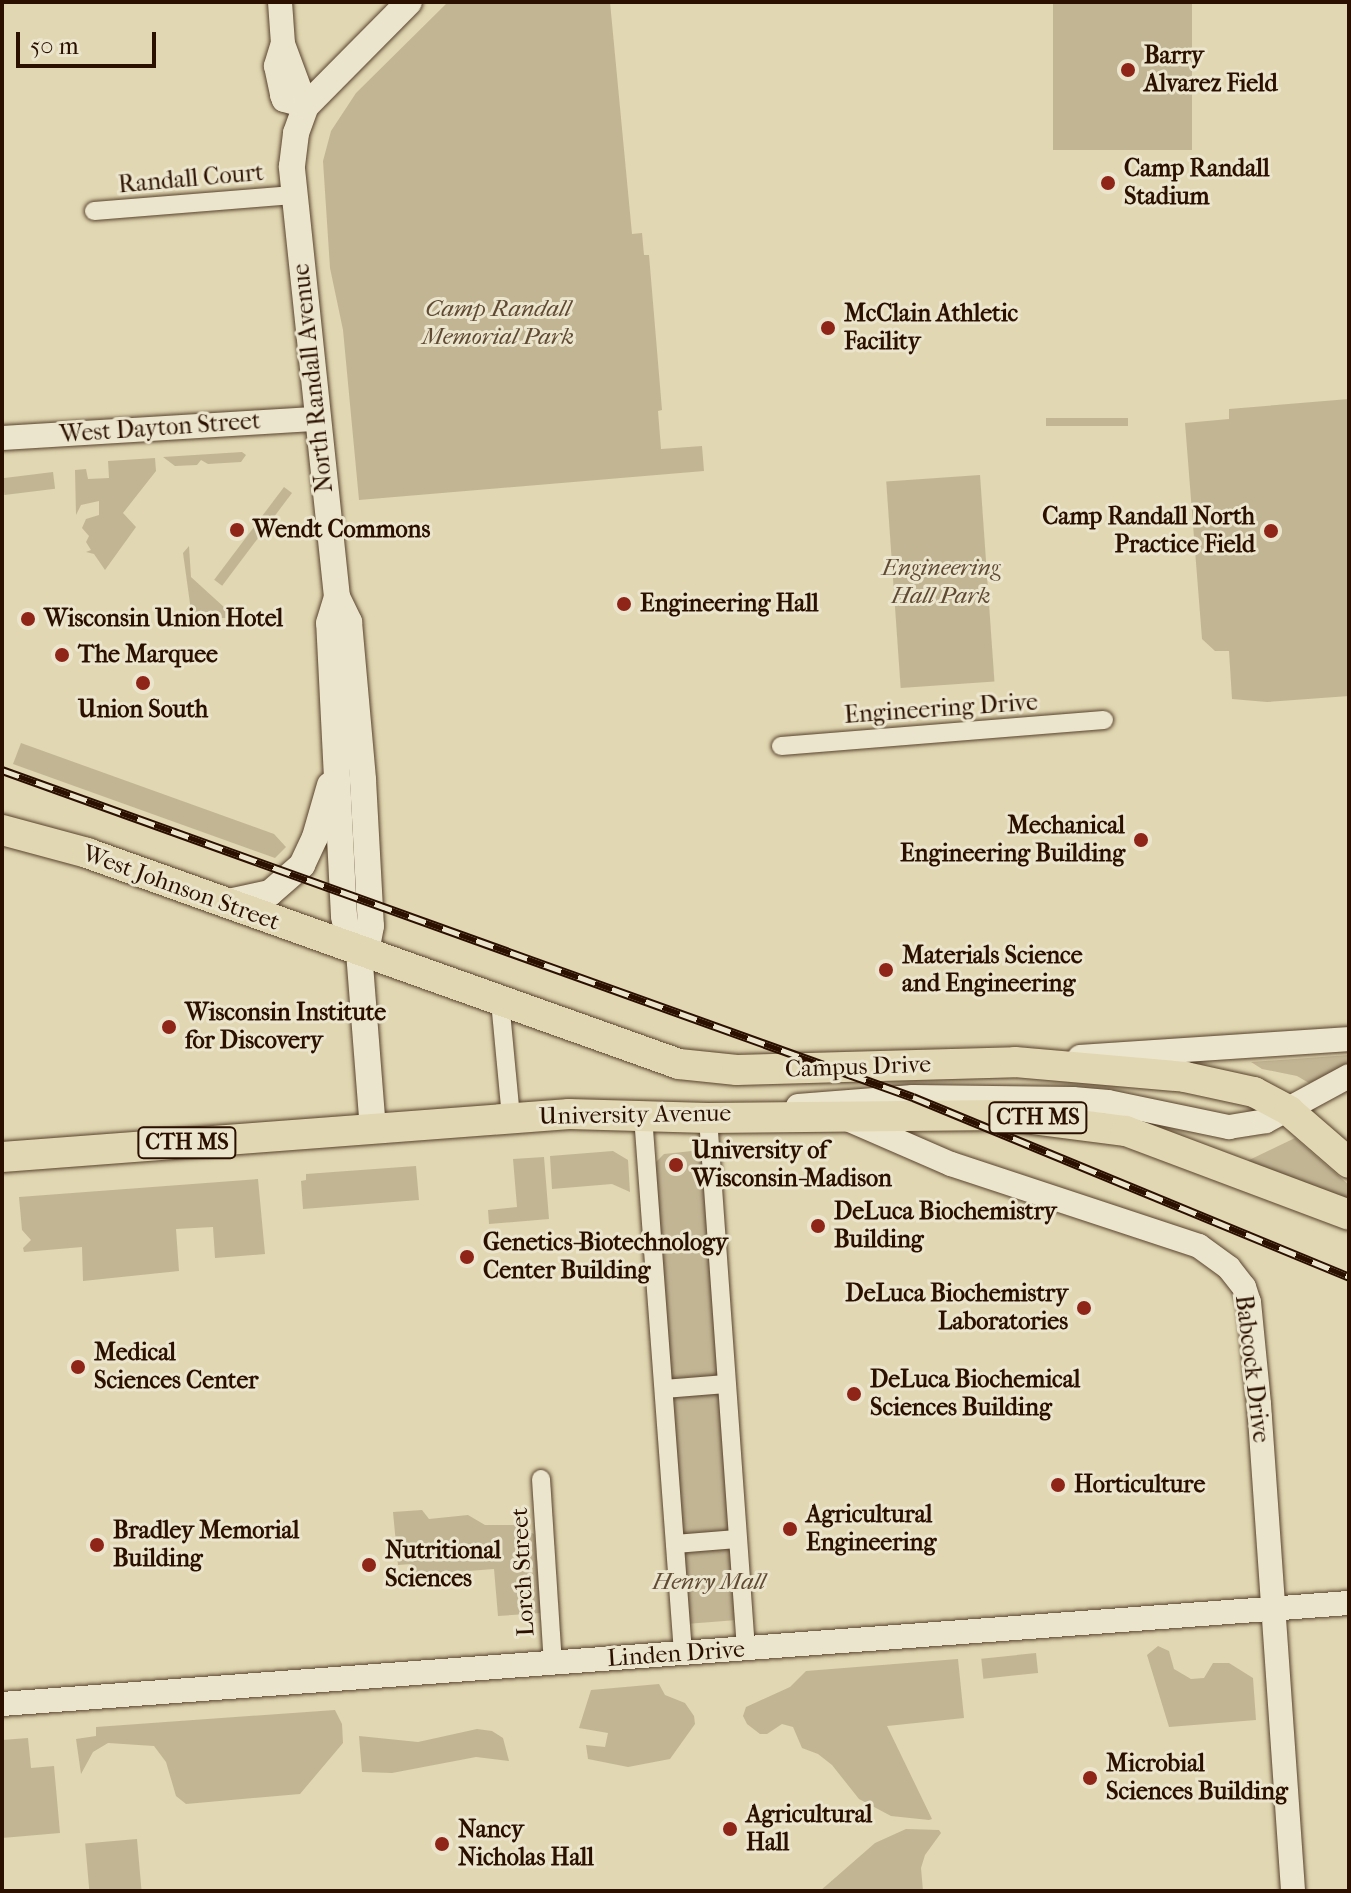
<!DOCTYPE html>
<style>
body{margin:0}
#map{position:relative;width:1351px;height:1893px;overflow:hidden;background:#e1d7b2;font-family:"IM FELL French Canon",serif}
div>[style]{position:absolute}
.green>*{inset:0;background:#c2b594;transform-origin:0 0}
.roads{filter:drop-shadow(0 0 2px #58422c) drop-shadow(0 0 2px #58422c)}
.minor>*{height:18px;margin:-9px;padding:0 9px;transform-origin:9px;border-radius:9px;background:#ece5cd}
.tertiary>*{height:24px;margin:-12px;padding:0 12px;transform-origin:12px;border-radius:12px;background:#ece5cd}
.secondary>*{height:26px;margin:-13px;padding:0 13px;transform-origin:13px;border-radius:13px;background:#ece5cd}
.primary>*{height:30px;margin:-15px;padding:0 15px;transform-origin:15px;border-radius:15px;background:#e1d7b2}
.rail>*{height:9px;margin-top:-4.5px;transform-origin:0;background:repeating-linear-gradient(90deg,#ece5cd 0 18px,#2b1000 0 36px);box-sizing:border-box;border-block:2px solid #2b1000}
.dots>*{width:22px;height:22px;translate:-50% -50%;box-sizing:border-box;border:4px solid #ece5cd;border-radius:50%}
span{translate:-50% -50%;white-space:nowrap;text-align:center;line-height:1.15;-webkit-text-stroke:6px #ece5cd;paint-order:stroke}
.shield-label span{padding:2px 6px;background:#ece5cd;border:2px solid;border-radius:6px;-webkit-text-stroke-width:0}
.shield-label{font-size:22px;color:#2b1000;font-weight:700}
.poi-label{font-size:24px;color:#2b1000;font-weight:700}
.left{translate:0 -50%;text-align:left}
.right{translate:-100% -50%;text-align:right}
.street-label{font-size:24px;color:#2b1000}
.park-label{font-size:24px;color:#604a34;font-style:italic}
.frame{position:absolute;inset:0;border:4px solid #2b1000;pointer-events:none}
.scale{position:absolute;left:16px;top:32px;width:140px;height:36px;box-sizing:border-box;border:4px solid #2b1000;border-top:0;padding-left:10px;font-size:24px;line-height:28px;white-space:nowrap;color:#2b1000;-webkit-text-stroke:6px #ece5cd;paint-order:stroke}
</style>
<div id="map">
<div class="green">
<i style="clip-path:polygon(448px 2px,610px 2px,632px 234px,642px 233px,644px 255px,649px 255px,662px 410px,658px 411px,661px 449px,702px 446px,704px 471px,359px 500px,343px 330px,330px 268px,323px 161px,331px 131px,356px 93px)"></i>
<i style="left:1053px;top:2px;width:139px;height:148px"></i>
<i style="clip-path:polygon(1349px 399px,1349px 696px,1267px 702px,1232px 699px,1229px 651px,1215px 651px,1202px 639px,1185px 423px,1229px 419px,1229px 409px)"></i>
<i style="left:1128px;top:418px;width:8px;height:82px;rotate:90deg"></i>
<i style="clip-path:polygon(242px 452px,246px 455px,241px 462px,208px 464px,201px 460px,197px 465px,175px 466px,163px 457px)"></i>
<i style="clip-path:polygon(155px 458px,156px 471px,123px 513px,136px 527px,105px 570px,94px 554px,86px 552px,91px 550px,86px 542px,89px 536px,82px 528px,86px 519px,99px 515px,99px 501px,81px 505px,76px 515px,75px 470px,86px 469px,88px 479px,109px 478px,108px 461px)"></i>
<i style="left:53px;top:472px;width:17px;height:51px;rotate:83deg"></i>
<i style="left:980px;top:475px;width:207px;height:94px;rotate:86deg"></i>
<i style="left:284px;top:487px;width:10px;height:116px;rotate:37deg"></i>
<i style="clip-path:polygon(189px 546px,191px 577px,236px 618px,192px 618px,183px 553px)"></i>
<i style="clip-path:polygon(21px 743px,274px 834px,286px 847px,275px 858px,13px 764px)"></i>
<i style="clip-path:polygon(1349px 1055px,1349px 1064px,1309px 1083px,1297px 1076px,1262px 1069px,1251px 1062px)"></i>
<i style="clip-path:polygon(1295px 1138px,1349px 1185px,1349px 1204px,1243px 1163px)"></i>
<i style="clip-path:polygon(613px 1151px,628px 1160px,630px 1192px,612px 1184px,552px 1189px,550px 1156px)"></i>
<i style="clip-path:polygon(692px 1151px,704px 1158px,737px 1620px,686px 1624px,653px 1165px,664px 1154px)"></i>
<i style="clip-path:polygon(544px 1157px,549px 1219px,489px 1224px,488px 1210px,517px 1207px,513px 1159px)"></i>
<i style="clip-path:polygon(416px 1166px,419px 1200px,303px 1209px,301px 1181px,306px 1180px,306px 1174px)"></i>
<i style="clip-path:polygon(258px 1179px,265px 1254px,215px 1258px,213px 1227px,176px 1229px,179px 1271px,83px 1281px,82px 1247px,24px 1252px,23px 1248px,31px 1240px,22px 1230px,19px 1197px)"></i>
<i style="clip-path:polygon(422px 1510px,429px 1519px,468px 1515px,485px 1525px,514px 1525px,534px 1534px,541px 1613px,498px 1616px,494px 1569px,416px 1575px,411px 1564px,398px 1565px,393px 1512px)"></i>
<i style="clip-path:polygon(1158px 1646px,1169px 1651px,1174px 1669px,1191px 1679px,1204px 1678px,1213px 1663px,1229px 1663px,1253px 1678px,1256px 1720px,1169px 1727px,1147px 1655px)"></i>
<i style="left:1036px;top:1653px;width:20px;height:55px;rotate:84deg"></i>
<i style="clip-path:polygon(958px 1659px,964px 1718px,887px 1726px,932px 1819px,929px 1820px,891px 1816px,859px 1799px,832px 1765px,818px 1754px,802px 1748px,793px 1727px,782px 1724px,767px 1734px,760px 1734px,747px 1724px,743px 1716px,746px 1707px,790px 1687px,806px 1671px)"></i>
<i style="clip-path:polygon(659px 1684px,665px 1695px,685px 1703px,694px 1716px,695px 1724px,670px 1759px,628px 1767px,588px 1759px,586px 1745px,605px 1747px,608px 1733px,579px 1728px,591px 1690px)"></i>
<i style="clip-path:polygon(335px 1710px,342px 1724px,343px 1743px,300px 1794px,186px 1804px,176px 1796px,166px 1762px,154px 1746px,108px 1743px,93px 1752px,81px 1774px,76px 1739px,96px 1736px,96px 1727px)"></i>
<i style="clip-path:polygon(477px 1729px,492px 1731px,503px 1738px,509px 1761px,476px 1757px,392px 1773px,362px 1772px,359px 1736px,418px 1742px)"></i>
<i style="clip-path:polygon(28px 1738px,31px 1768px,54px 1766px,60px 1833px,2px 1838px,2px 1740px)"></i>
<i style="clip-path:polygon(906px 1829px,939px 1830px,941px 1833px,925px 1855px,921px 1868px,923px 1891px,820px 1891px,875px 1843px)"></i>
<i style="left:137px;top:1839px;width:52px;height:52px;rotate:85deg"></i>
</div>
<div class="roads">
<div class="minor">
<i style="left:94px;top:211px;width:200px;rotate:-4.6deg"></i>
<i style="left:781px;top:746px;width:324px;rotate:-4.6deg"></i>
<i style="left:500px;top:1001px;width:117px;rotate:84.6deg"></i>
<i style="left:643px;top:1116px;width:538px;rotate:85.74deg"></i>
<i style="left:708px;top:1118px;width:532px;rotate:85.91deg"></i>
<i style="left:664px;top:1389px;width:62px;rotate:-4.6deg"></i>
<i style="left:541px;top:1479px;width:184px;rotate:86.3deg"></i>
<i style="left:675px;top:1544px;width:62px;rotate:-4.6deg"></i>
</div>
<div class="tertiary">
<i style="left:280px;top:2px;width:42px;rotate:85.9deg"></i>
<i style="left:283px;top:44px;width:66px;rotate:69.6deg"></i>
<i style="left:282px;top:46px;width:21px;rotate:107deg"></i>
<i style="left:276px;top:66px;width:30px;rotate:78deg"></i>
<i style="left:282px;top:95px;width:5px;rotate:68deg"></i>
<i style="left:284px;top:100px;width:23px;rotate:15deg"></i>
<i style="left:2px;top:438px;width:316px;rotate:-3.5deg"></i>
<i style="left:1080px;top:1057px;width:270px;rotate:-3.8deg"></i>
<i style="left:798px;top:1106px;width:115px;rotate:-4.5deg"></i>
<i style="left:913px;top:1097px;width:160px;rotate:0.7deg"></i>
<i style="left:1073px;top:1099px;width:35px;rotate:5deg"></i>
<i style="left:1108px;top:1102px;width:124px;rotate:11.7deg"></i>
<i style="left:1229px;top:1127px;width:37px;rotate:-9deg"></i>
<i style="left:1266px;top:1121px;width:94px;rotate:-28.5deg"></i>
<i style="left:845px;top:1118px;width:116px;rotate:23.5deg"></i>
<i style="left:951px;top:1164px;width:261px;rotate:18.3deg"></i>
<i style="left:1199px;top:1246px;width:37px;rotate:36deg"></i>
<i style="left:1229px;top:1268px;width:24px;rotate:52deg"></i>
<i style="left:1244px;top:1287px;width:16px;rotate:72deg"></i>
<i style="left:1249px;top:1302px;width:102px;rotate:84.4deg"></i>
<i style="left:1259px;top:1404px;width:488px;rotate:86deg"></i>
<i style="left:2px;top:1704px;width:1351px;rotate:-4.29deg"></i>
</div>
<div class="secondary">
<i style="left:337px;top:597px;width:28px;rotate:64deg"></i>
<i style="left:349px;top:622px;width:159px;rotate:84.9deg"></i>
<i style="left:363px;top:780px;width:146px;rotate:86.9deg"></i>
<i style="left:371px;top:926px;width:15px;rotate:101deg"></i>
<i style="left:368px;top:941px;width:14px;rotate:129deg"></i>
<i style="left:224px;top:903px;width:47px;rotate:-12.3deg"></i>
<i style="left:270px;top:893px;width:43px;rotate:-41.2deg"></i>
<i style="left:302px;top:865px;width:31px;rotate:-65deg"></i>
<i style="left:315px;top:837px;width:54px;rotate:-73.9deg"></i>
<i style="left:359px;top:952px;width:22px;rotate:-122deg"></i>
<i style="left:347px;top:933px;width:17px;rotate:-100deg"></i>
<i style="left:344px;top:916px;width:293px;rotate:-92.9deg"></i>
<i style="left:329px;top:623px;width:27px;rotate:-73deg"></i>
<i style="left:337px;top:597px;width:433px;rotate:-96deg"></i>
<i style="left:292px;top:166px;width:33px;rotate:-83deg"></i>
<i style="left:296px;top:133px;width:29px;rotate:-70deg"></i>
<i style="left:306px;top:106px;width:146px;rotate:-45.3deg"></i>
<i style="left:359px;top:952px;width:178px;rotate:85.5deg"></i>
</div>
<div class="primary">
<i style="left:2px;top:830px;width:88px;rotate:15.1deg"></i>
<i style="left:87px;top:853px;width:628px;rotate:19.62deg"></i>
<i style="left:679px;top:1064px;width:58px;rotate:5.9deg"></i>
<i style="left:737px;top:1070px;width:278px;rotate:-1.6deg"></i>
<i style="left:1015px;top:1062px;width:171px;rotate:5deg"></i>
<i style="left:1185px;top:1077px;width:71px;rotate:12.3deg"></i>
<i style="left:1254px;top:1092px;width:40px;rotate:28deg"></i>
<i style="left:1289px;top:1111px;width:79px;rotate:40.9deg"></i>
<i style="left:2px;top:1157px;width:569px;rotate:-4.34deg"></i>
<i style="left:569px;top:1114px;width:139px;rotate:1.6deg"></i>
<i style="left:708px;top:1118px;width:294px;rotate:-0.6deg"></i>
<i style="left:1002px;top:1115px;width:125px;rotate:7.4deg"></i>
<i style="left:1126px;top:1131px;width:238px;rotate:20.6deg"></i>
</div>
</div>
<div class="rail">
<i style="left:2px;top:770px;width:968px;rotate:19.75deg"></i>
<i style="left:913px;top:1097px;width:472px;rotate:22.4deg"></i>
</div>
<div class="dots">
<i style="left:1128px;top:70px;background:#8f2418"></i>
<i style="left:1108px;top:183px;background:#8f2418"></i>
<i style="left:828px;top:328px;background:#8f2418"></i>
<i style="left:237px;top:530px;background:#8f2418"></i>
<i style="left:1271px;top:531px;background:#8f2418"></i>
<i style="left:624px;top:604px;background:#8f2418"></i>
<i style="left:28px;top:619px;background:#8f2418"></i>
<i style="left:62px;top:655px;background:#8f2418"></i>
<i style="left:143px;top:683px;background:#8f2418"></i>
<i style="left:1141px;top:840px;background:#8f2418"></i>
<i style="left:886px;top:970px;background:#8f2418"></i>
<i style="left:169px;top:1027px;background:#8f2418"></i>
<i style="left:676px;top:1165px;background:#8f2418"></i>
<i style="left:818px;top:1226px;background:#8f2418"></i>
<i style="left:467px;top:1257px;background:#8f2418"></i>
<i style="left:1084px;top:1308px;background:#8f2418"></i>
<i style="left:78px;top:1367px;background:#8f2418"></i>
<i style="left:854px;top:1394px;background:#8f2418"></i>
<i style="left:1058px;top:1485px;background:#8f2418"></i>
<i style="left:790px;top:1529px;background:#8f2418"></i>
<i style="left:97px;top:1545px;background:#8f2418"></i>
<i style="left:369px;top:1565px;background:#8f2418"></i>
<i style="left:1090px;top:1778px;background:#8f2418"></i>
<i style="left:730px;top:1829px;background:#8f2418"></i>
<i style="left:442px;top:1844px;background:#8f2418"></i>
</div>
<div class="shield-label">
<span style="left:1038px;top:1118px">CTH MS</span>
<span style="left:187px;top:1143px">CTH MS</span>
</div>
<div class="poi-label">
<span class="left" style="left:1144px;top:70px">Barry<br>Alvarez Field</span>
<span class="left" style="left:1124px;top:183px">Camp Randall<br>Stadium</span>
<span class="left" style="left:844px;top:328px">McClain Athletic<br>Facility</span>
<span class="right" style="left:1255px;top:531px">Camp Randall North<br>Practice Field</span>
<span class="left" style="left:253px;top:530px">Wendt Commons</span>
<span class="left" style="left:640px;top:604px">Engineering Hall</span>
<span class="left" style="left:44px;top:619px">Wisconsin Union Hotel</span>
<span class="left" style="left:78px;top:655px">The Marquee</span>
<span style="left:143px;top:710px">Union South</span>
<span class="right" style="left:1125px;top:840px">Mechanical<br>Engineering Building</span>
<span class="left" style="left:902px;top:970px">Materials Science<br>and Engineering</span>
<span class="left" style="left:185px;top:1027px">Wisconsin Institute<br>for Discovery</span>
<span class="left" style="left:692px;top:1165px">University of<br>Wisconsin-Madison</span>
<span class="left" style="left:834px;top:1226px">DeLuca Biochemistry<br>Building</span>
<span class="left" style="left:483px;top:1257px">Genetics-Biotechnology<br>Center Building</span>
<span class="right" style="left:1068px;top:1308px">DeLuca Biochemistry<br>Laboratories</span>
<span class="left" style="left:94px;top:1367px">Medical<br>Sciences Center</span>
<span class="left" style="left:870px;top:1394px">DeLuca Biochemical<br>Sciences Building</span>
<span class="left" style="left:1074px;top:1485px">Horticulture</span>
<span class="left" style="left:806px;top:1529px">Agricultural<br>Engineering</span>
<span class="left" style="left:113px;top:1545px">Bradley Memorial<br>Building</span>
<span class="left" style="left:385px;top:1565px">Nutritional<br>Sciences</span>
<span class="left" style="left:1106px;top:1778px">Microbial<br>Sciences Building</span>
<span class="left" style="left:746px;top:1829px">Agricultural<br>Hall</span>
<span class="left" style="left:458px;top:1844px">Nancy<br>Nicholas Hall</span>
</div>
<div class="street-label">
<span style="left:191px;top:179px;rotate:-5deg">Randall Court</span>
<span style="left:313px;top:378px;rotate:-96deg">North Randall Avenue</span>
<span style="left:160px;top:428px;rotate:-4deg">West Dayton Street</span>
<span style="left:941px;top:709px;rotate:-4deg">Engineering Drive</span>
<span style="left:181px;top:888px;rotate:20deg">West Johnson Street</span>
<span style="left:858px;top:1067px;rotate:-2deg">Campus Drive</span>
<span style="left:635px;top:1115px;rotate:-1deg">University Avenue</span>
<span style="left:1252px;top:1369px;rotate:83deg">Babcock Drive</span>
<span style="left:523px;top:1572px;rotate:-93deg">Lorch Street</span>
<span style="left:676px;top:1654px;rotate:-4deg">Linden Drive</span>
</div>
<div class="park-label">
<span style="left:498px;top:323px">Camp Randall<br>Memorial Park</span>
<span style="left:941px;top:582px">Engineering<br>Hall Park</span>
<span style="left:709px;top:1582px">Henry Mall</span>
</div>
<div class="frame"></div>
<div class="scale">50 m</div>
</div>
